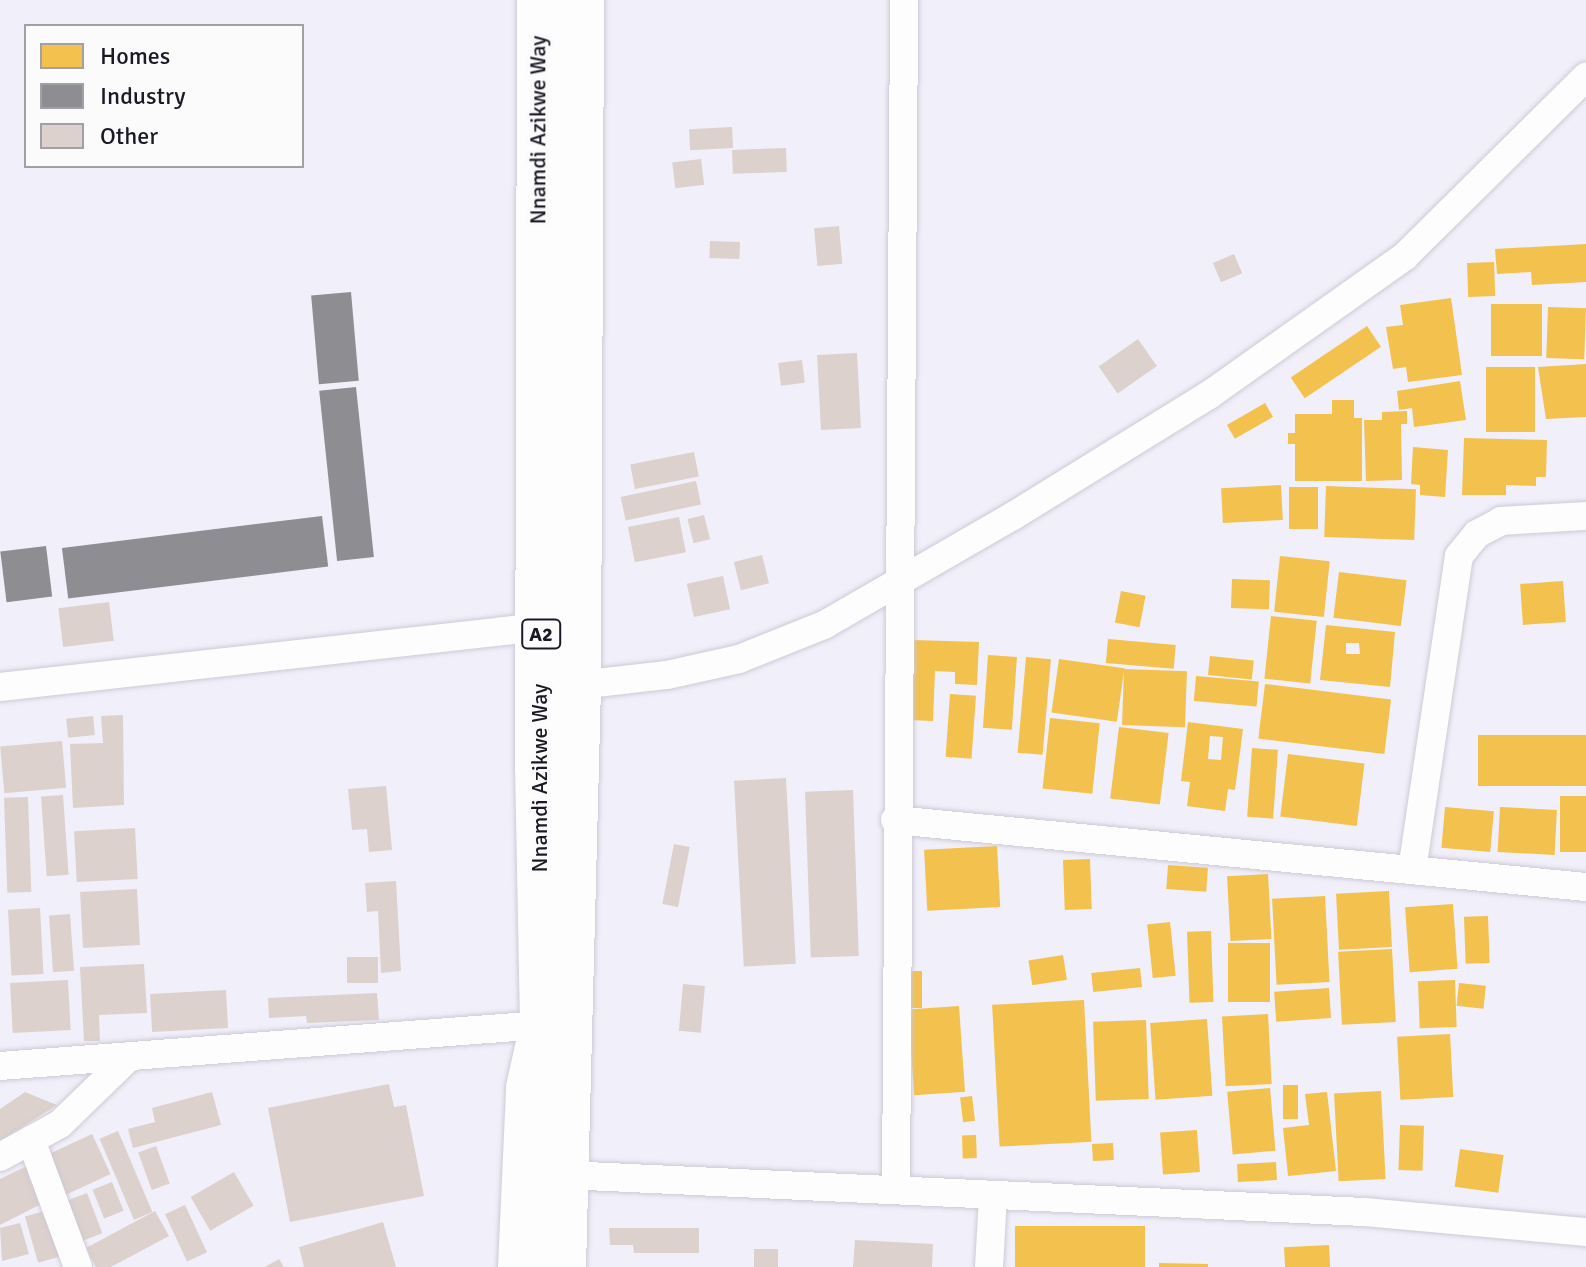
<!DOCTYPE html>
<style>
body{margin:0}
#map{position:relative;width:1586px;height:1267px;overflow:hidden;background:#f1eff9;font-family:Signika,sans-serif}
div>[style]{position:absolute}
.homes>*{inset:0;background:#f2c14e;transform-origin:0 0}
.industry>*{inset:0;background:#8d8d92;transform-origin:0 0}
.building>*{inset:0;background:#dcd1cc;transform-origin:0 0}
.roads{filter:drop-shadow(0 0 2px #cdcad5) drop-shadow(0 0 2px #cdcad5)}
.minor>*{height:28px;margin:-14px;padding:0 14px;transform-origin:14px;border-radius:14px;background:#fdfdfe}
.trunk>*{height:44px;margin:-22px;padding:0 22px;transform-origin:22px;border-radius:22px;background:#fdfdfe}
span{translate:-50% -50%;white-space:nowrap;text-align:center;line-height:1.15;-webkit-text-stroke:8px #fbfbfb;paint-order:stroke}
.shield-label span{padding:2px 6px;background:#fbfbfb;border:2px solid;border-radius:6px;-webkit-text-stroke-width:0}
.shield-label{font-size:20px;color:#1b1924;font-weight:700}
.street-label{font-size:22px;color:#1b1924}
.legend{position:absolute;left:24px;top:24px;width:280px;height:144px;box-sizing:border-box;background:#fbfbfb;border:2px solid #a1a1a5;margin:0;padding:10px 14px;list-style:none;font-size:24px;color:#1b1924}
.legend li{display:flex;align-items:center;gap:16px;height:40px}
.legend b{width:40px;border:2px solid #a1a1a5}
</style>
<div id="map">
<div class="homes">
<i style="clip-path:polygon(1586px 244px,1586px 282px,1532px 285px,1531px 272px,1497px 274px,1495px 249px)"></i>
<i style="left:1494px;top:262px;width:34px;height:27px;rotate:88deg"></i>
<i style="clip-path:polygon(1451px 298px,1462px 375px,1408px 382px,1406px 367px,1393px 369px,1386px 327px,1403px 325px,1400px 305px)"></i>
<i style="left:1491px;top:304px;width:51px;height:52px"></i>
<i style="left:1548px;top:307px;width:38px;height:51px;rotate:2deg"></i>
<i style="left:1367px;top:326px;width:25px;height:92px;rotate:56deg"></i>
<i style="clip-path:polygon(1586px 364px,1586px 417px,1546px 419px,1538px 367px)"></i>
<i style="left:1486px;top:367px;width:49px;height:65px"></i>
<i style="clip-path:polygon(1460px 381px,1466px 420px,1414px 427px,1412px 408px,1399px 410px,1397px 391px)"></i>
<i style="clip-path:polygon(1332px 400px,1354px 400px,1354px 418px,1362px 418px,1362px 481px,1295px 481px,1295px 444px,1288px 444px,1288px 433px,1295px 433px,1295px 414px,1332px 414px)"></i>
<i style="left:1265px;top:403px;width:16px;height:44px;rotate:60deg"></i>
<i style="clip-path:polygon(1407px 411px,1407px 424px,1401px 424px,1402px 480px,1366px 481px,1364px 420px,1382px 420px,1382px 412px)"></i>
<i style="clip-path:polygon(1464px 438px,1547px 440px,1546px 477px,1536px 477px,1536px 486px,1506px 485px,1506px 495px,1462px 495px)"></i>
<i style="clip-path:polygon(1413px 447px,1448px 450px,1445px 497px,1420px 495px,1420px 485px,1411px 484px)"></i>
<i style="left:1281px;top:485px;width:35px;height:60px;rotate:87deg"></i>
<i style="left:1326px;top:486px;width:90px;height:51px;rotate:2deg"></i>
<i style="left:1318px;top:487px;width:42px;height:29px;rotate:90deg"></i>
<i style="left:1280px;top:556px;width:50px;height:56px;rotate:6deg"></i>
<i style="left:1339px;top:572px;width:68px;height:46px;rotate:7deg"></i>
<i style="left:1232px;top:579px;width:38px;height:29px;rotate:2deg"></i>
<i style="left:1563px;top:581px;width:41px;height:43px;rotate:86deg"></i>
<i style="left:1121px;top:591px;width:25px;height:32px;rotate:11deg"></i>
<i style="left:1271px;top:616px;width:46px;height:63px;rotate:6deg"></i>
<i style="clip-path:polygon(evenodd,1326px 625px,1395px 632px,1390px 687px,1320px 680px,1326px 625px,1346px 643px,1359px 643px,1360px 654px,1346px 654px,1346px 643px)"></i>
<i style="left:1108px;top:639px;width:68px;height:24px;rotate:5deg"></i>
<i style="clip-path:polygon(913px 640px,979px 642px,977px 685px,955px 684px,955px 672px,935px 671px,933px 721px,909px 720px)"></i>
<i style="left:988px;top:655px;width:29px;height:73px;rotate:4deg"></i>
<i style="left:1210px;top:656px;width:44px;height:19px;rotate:6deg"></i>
<i style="left:1026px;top:657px;width:25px;height:96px;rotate:5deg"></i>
<i style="left:1059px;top:659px;width:66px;height:54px;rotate:8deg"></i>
<i style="left:1124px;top:669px;width:63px;height:56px;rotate:2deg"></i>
<i style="left:1196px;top:676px;width:63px;height:25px;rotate:5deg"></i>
<i style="left:1265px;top:684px;width:127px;height:55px;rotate:7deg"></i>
<i style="left:950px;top:694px;width:26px;height:63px;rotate:4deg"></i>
<i style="left:1050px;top:718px;width:50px;height:71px;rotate:6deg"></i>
<i style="clip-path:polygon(evenodd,1188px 722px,1243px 729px,1235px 790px,1228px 789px,1225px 811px,1187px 806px,1190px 782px,1181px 781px,1188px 722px,1210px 736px,1223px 737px,1221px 760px,1208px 759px,1210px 736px)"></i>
<i style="left:1119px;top:727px;width:50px;height:72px;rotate:7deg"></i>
<i style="left:1586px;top:735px;width:51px;height:108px;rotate:90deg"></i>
<i style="left:1252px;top:748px;width:26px;height:69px;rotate:4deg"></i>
<i style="left:1288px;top:754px;width:77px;height:63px;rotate:7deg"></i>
<i style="left:1586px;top:796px;width:56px;height:26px;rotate:90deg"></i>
<i style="left:1445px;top:807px;width:49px;height:41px;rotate:5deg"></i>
<i style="left:1500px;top:807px;width:57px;height:45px;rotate:3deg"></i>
<i style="left:997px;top:846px;width:61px;height:73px;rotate:87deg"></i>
<i style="left:1090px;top:859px;width:50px;height:27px;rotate:88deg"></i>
<i style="left:1168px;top:865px;width:40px;height:24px;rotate:4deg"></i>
<i style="left:1268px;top:874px;width:65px;height:41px;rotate:87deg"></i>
<i style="left:1389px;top:891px;width:56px;height:53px;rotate:87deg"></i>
<i style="left:1325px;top:896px;width:86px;height:53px;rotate:87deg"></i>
<i style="left:1453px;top:904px;width:65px;height:48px;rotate:86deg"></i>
<i style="left:1488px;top:916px;width:47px;height:24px;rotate:88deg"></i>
<i style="left:1170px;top:922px;width:54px;height:23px;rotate:84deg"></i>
<i style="left:1211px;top:931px;width:71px;height:24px;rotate:88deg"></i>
<i style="left:1228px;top:943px;width:42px;height:59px"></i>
<i style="left:1392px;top:949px;width:73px;height:54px;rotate:87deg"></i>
<i style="left:1063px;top:955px;width:25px;height:35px;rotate:81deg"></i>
<i style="left:1140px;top:968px;width:19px;height:49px;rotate:84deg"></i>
<i style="left:909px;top:971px;width:13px;height:37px"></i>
<i style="left:1455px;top:980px;width:47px;height:37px;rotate:88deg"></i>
<i style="left:1459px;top:983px;width:27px;height:23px;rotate:6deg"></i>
<i style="left:1329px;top:988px;width:30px;height:55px;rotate:86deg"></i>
<i style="left:1084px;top:1000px;width:142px;height:92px;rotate:87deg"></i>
<i style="left:959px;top:1006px;width:86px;height:51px;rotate:86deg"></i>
<i style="left:1268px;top:1014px;width:70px;height:46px;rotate:87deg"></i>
<i style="left:1207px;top:1019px;width:77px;height:57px;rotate:86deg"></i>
<i style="left:1146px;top:1020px;width:79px;height:53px;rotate:88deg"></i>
<i style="left:1450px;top:1034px;width:63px;height:53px;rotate:87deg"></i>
<i style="left:1283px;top:1085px;width:15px;height:34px"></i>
<i style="left:1270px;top:1088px;width:63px;height:43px;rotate:85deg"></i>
<i style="left:1381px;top:1091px;width:88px;height:47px;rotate:87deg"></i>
<i style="clip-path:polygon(1327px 1092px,1336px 1171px,1288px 1176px,1283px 1128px,1309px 1125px,1305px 1094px)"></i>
<i style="left:972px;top:1096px;width:25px;height:12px;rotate:83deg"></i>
<i style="left:1400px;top:1125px;width:24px;height:45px;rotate:2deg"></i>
<i style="left:1197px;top:1130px;width:42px;height:37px;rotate:86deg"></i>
<i style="left:976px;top:1135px;width:23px;height:14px;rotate:88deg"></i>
<i style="left:1113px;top:1143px;width:17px;height:21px;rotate:87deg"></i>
<i style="left:1460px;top:1149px;width:44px;height:38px;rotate:8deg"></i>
<i style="left:1276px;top:1162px;width:18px;height:39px;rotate:87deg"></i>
<i style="left:1145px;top:1226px;width:41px;height:130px;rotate:90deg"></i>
<i style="left:1329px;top:1245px;width:22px;height:45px;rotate:87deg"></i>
<i style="clip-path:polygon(1159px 1263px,1208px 1264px,1208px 1267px,1159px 1267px)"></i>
</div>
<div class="industry">
<i style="left:351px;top:292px;width:89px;height:40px;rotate:85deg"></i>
<i style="left:356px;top:387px;width:171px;height:37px;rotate:84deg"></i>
<i style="left:322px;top:516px;width:51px;height:262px;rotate:83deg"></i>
<i style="left:46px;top:546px;width:51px;height:46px;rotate:83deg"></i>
</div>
<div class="building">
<i style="left:732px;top:127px;width:21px;height:43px;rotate:87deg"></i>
<i style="left:786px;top:148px;width:24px;height:54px;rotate:88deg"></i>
<i style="left:701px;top:159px;width:26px;height:29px;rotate:83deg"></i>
<i style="left:839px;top:226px;width:38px;height:25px;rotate:85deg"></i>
<i style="left:710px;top:241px;width:30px;height:17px;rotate:2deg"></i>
<i style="left:1234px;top:254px;width:21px;height:23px;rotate:67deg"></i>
<i style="left:1138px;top:339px;width:33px;height:48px;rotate:55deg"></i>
<i style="left:857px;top:353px;width:75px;height:40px;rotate:87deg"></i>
<i style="left:802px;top:360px;width:23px;height:24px;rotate:83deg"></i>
<i style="left:694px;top:452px;width:25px;height:65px;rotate:79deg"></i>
<i style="left:696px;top:481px;width:24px;height:77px;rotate:78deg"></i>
<i style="left:704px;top:515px;width:25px;height:17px;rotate:76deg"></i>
<i style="left:679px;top:517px;width:36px;height:52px;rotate:79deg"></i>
<i style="left:762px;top:555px;width:29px;height:29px;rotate:76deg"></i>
<i style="left:723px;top:576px;width:34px;height:37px;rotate:78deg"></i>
<i style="left:109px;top:602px;width:39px;height:51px;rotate:83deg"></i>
<i style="clip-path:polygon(123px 715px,124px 805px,73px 808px,70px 744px,103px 743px,101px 716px)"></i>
<i style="left:93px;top:716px;width:19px;height:27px;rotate:84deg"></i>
<i style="left:62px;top:741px;width:47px;height:62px;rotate:85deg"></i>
<i style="left:786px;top:778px;width:186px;height:52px;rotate:87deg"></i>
<i style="clip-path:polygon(386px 786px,392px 850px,369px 852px,367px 829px,352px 830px,348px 789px)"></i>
<i style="left:853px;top:790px;width:166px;height:48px;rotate:88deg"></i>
<i style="left:63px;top:795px;width:80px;height:22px;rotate:86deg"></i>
<i style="left:28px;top:797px;width:95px;height:24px;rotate:88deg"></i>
<i style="left:135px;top:828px;width:51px;height:61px;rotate:87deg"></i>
<i style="left:674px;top:844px;width:16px;height:61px;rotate:11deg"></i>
<i style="clip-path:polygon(396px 881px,401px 971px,381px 973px,378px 911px,367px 912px,365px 883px)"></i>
<i style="left:137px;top:889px;width:56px;height:57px;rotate:87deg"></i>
<i style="left:40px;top:908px;width:66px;height:32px;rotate:87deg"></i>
<i style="left:70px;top:914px;width:57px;height:21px;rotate:86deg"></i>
<i style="left:378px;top:957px;width:26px;height:31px;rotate:90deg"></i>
<i style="clip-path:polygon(144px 964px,147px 1013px,99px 1015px,100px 1041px,84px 1041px,80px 967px)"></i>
<i style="left:68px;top:980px;width:50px;height:58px;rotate:87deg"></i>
<i style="left:683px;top:984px;width:22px;height:47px;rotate:5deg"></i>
<i style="left:226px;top:990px;width:38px;height:76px;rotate:87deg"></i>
<i style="clip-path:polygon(377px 993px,379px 1020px,307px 1023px,306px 1016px,269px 1018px,268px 998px)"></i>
<i style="clip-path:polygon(389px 1084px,394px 1107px,406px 1105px,424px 1196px,290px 1222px,268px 1108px)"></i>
<i style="clip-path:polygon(25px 1092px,57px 1105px,0 1141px,0 1109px)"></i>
<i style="clip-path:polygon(212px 1092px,221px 1125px,133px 1148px,128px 1129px,155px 1122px,152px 1108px)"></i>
<i style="left:118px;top:1131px;width:88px;height:20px;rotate:67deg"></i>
<i style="left:92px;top:1134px;width:44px;height:51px;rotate:65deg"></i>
<i style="left:156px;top:1146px;width:40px;height:19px;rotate:70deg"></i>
<i style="clip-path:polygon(29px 1165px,47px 1201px,0 1225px,0 1179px)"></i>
<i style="left:234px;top:1172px;width:39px;height:50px;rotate:60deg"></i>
<i style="left:112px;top:1182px;width:31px;height:21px;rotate:68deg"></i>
<i style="left:87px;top:1193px;width:43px;height:21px;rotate:69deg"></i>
<i style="left:185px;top:1205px;width:52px;height:22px;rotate:65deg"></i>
<i style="left:48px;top:1210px;width:48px;height:24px;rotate:74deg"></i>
<i style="clip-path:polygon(155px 1211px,169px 1236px,111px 1267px,96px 1267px,86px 1248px)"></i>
<i style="clip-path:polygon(383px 1222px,396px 1267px,304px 1267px,299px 1247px)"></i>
<i style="clip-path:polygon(20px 1223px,29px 1254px,2px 1261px,0 1228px)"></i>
<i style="clip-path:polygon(609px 1228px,699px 1228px,699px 1253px,634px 1253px,633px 1245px,610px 1245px)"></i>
<i style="clip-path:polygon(855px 1240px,933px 1244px,932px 1267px,853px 1267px)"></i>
<i style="left:754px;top:1249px;width:24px;height:18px"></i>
<i style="clip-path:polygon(279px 1259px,284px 1267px,265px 1267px)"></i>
</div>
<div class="roads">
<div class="minor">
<i style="left:579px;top:685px;width:89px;rotate:-6.5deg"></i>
<i style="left:667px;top:675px;width:74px;rotate:-12.5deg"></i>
<i style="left:739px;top:659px;width:92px;rotate:-21.8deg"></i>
<i style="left:824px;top:625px;width:218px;rotate:-30deg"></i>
<i style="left:1013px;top:516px;width:230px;rotate:-31.7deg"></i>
<i style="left:1209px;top:395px;width:240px;rotate:-35.3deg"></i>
<i style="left:1405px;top:256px;width:255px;rotate:-44.7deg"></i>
<i style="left:0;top:687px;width:544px;rotate:-6.33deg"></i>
<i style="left:895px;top:820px;width:694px;rotate:5.54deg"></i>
<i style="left:1412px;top:870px;width:317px;rotate:-81.5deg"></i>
<i style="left:1459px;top:556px;width:28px;rotate:-51deg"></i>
<i style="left:1477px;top:534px;width:27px;rotate:-28deg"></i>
<i style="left:1501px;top:521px;width:85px;rotate:-3.4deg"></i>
<i style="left:0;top:1066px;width:544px;rotate:-4.33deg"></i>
<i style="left:31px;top:1140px;width:135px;rotate:69.7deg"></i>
<i style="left:0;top:1157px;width:68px;rotate:-28.8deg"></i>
<i style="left:60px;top:1124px;width:93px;rotate:-44.1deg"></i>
<i style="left:565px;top:1175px;width:801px;rotate:2.65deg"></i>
<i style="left:1365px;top:1212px;width:222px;rotate:5.2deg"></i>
<i style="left:896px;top:1190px;width:1190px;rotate:-89.61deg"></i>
<i style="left:989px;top:1267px;width:70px;rotate:-86.7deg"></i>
</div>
<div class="trunk">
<i style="left:520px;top:1267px;width:179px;rotate:-87.4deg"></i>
<i style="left:528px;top:1088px;width:65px;rotate:-77.5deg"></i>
<i style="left:542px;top:1025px;width:256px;rotate:-91.1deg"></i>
<i style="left:537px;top:769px;width:769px;rotate:-89.85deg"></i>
<i style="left:564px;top:1267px;width:582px;rotate:-88.52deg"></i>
<i style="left:579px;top:685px;width:685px;rotate:-89.75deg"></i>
</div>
</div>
<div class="shield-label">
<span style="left:541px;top:634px">A2</span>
</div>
<div class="street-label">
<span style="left:538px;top:130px;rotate:-90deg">Nnamdi Azikwe Way</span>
<span style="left:540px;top:778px;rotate:-90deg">Nnamdi Azikwe Way</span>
</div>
<ul class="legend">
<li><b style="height:22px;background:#f2c14e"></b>Homes</li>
<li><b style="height:22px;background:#8d8d92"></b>Industry</li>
<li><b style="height:22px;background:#dcd1cc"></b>Other</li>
</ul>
</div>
